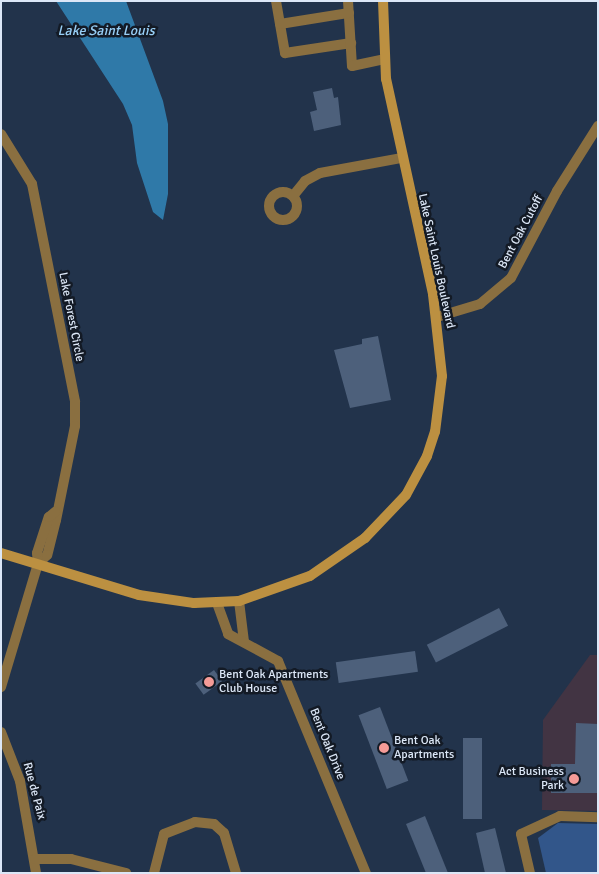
<!DOCTYPE html>
<style>
body{margin:0}
#map{position:relative;width:599px;height:874px;overflow:hidden;background:#22334b;font-family:Signika,sans-serif}
div>[style]{position:absolute}
.commercial>*{inset:0;background:#423443}
.green>*{inset:0;background:#32568a}
.water>*{inset:0;background:#2f79a8}
.building>*{inset:0;background:#4d607b;transform-origin:0 0}
.minor>*{height:10px;margin:-5px;padding:0 5px;transform-origin:5px;border-radius:5px;background:#8a6f40}
.minor>.ring{margin:-5px;padding:0;box-sizing:content-box;background:none;border:10px solid #8a6f40;border-radius:50%}
.tertiary>*{height:10px;margin:-5px;padding:0 5px;transform-origin:5px;border-radius:5px;background:#8a6f40}
.secondary>*{height:10px;margin:-5px;padding:0 5px;transform-origin:5px;border-radius:5px;background:#bc9041}
.dots>*{width:14px;height:14px;translate:-50% -50%;box-sizing:border-box;border:2px solid #131a25;border-radius:50%}
span{translate:-50% -50%;white-space:nowrap;text-align:center;line-height:1.15;-webkit-text-stroke:5px #131a25;paint-order:stroke}
.street-label{font-size:12px;color:#dce7f7}
.poi-label{font-size:12px;color:#dce7f7}
.left{translate:0 -50%;text-align:left}
.right{translate:-100% -50%;text-align:right}
.water-label{font-size:14px;color:#97cef5;font-style:italic}
.frame{position:absolute;inset:0;border:2px solid #dce7f7;pointer-events:none}
</style>
<div id="map">
<div class="commercial">
<i style="clip-path:polygon(590px 655px,598px 655px,598px 811px,542px 810px,543px 720px)"></i>
</div>
<div class="green">
<i style="clip-path:polygon(558px 823px,598px 824px,598px 873px,546px 873px,538px 838px)"></i>
</div>
<div class="water">
<i style="clip-path:polygon(56px 1px,126px 1px,163px 101px,168px 124px,168px 194px,163px 220px,153px 212px,137px 163px,132px 125px,123px 104px)"></i>
</div>
<div class="building">
<i style="clip-path:polygon(332px 88px,334px 98px,338px 97px,341px 125px,314px 131px,310px 112px,317px 110px,313px 92px)"></i>
<i style="clip-path:polygon(378px 336px,391px 400px,350px 408px,334px 350px,362px 344px,362px 339px)"></i>
<i style="left:499px;top:608px;width:20px;height:81px;rotate:63deg"></i>
<i style="left:415px;top:651px;width:21px;height:80px;rotate:82deg"></i>
<i style="left:214px;top:670px;width:14px;height:23px;rotate:54deg"></i>
<i style="left:380px;top:707px;width:79px;height:23px;rotate:69deg"></i>
<i style="clip-path:polygon(576px 723px,598px 724px,598px 793px,551px 793px,551px 764px,575px 764px)"></i>
<i style="left:463px;top:738px;width:19px;height:81px"></i>
<i style="clip-path:polygon(425px 816px,448px 873px,426px 873px,406px 824px)"></i>
<i style="clip-path:polygon(495px 828px,506px 873px,485px 873px,476px 833px)"></i>
</div>
<div class="minor">
<i style="left:276px;top:1px;width:53px;rotate:80.2deg"></i>
<i style="left:285px;top:53px;width:67px;rotate:-8.6deg"></i>
<i style="left:348px;top:1px;width:65px;rotate:86.5deg"></i>
<i style="left:352px;top:66px;width:33px;rotate:-12deg"></i>
<i style="left:280px;top:24px;width:70px;rotate:-9.1deg"></i>
<i style="left:1px;top:134px;width:59px;rotate:58.2deg"></i>
<i style="left:32px;top:184px;width:222px;rotate:78.8deg"></i>
<i style="left:75px;top:402px;width:24px;rotate:90deg"></i>
<i style="left:75px;top:426px;width:96px;rotate:101.4deg"></i>
<i style="left:56px;top:520px;width:36px;rotate:104deg"></i>
<i style="left:47px;top:555px;width:13px;rotate:135deg"></i>
<i class="ring" style="left:269px;top:192px;width:18px;height:18px"></i>
<i style="left:293px;top:196px;width:19px;rotate:-51deg"></i>
<i style="left:305px;top:181px;width:17px;rotate:-28deg"></i>
<i style="left:320px;top:173px;width:82px;rotate:-10.5deg"></i>
<i style="left:239px;top:601px;width:41px;rotate:83deg"></i>
<i style="left:217px;top:603px;width:33px;rotate:70deg"></i>
<i style="left:228px;top:634px;width:57px;rotate:28.4deg"></i>
<i style="left:278px;top:661px;width:230px;rotate:67.5deg"></i>
<i style="left:1px;top:687px;width:128px;rotate:-73.3deg"></i>
<i style="left:38px;top:564px;width:11px;rotate:-95deg"></i>
<i style="left:37px;top:553px;width:38px;rotate:-72deg"></i>
<i style="left:49px;top:517px;width:8px;rotate:-40deg"></i>
<i style="left:1px;top:732px;width:53px;rotate:68.8deg"></i>
<i style="left:20px;top:781px;width:93px;rotate:80.1deg"></i>
<i style="left:35px;top:859px;width:36px"></i>
<i style="left:71px;top:859px;width:57px;rotate:14.3deg"></i>
<i style="left:154px;top:873px;width:40px;rotate:-75.6deg"></i>
<i style="left:164px;top:834px;width:33px;rotate:-21deg"></i>
<i style="left:195px;top:822px;width:19px;rotate:6deg"></i>
<i style="left:214px;top:824px;width:13px;rotate:42deg"></i>
<i style="left:224px;top:833px;width:42px;rotate:73.3deg"></i>
<i style="left:530px;top:873px;width:40px;rotate:-103deg"></i>
<i style="left:521px;top:834px;width:43px;rotate:-24.8deg"></i>
<i style="left:560px;top:816px;width:38px;rotate:2deg"></i>
</div>
<div class="tertiary">
<i style="left:437px;top:317px;width:45px;rotate:-16.8deg"></i>
<i style="left:480px;top:304px;width:40px;rotate:-40deg"></i>
<i style="left:511px;top:278px;width:98px;rotate:-62.1deg"></i>
<i style="left:557px;top:191px;width:77px;rotate:-57.8deg"></i>
</div>
<div class="secondary">
<i style="left:1px;top:553px;width:144px;rotate:16.9deg"></i>
<i style="left:139px;top:595px;width:56px;rotate:8.3deg"></i>
<i style="left:194px;top:603px;width:45px;rotate:-2.5deg"></i>
<i style="left:239px;top:601px;width:75px;rotate:-19.4deg"></i>
<i style="left:310px;top:576px;width:67px;rotate:-34.6deg"></i>
<i style="left:365px;top:538px;width:59px;rotate:-46.4deg"></i>
<i style="left:406px;top:495px;width:44px;rotate:-61.7deg"></i>
<i style="left:427px;top:456px;width:25px;rotate:-72deg"></i>
<i style="left:435px;top:432px;width:56px;rotate:-82.9deg"></i>
<i style="left:442px;top:376px;width:82px;rotate:-96.3deg"></i>
<i style="left:433px;top:294px;width:220px;rotate:-102.3deg"></i>
<i style="left:386px;top:79px;width:78px;rotate:-92.2deg"></i>
</div>
<div class="dots">
<i style="left:209px;top:682px;background:#f59b97"></i>
<i style="left:384px;top:748px;background:#f59b97"></i>
<i style="left:574px;top:779px;background:#f59b97"></i>
</div>
<div class="street-label">
<span style="left:521px;top:232px;rotate:-62deg">Bent Oak Cutoff</span>
<span style="left:436px;top:261px;rotate:78deg">Lake Saint Louis Boulevard</span>
<span style="left:71px;top:317px;rotate:79deg">Lake Forest Circle</span>
<span style="left:327px;top:744px;rotate:68deg">Bent Oak Drive</span>
<span style="left:34px;top:791px;rotate:75deg">Rue de Paix</span>
</div>
<div class="poi-label">
<span class="left" style="left:219px;top:682px">Bent Oak Apartments<br>Club House</span>
<span class="left" style="left:394px;top:748px">Bent Oak<br>Apartments</span>
<span class="right" style="left:564px;top:779px">Act Business<br>Park</span>
</div>
<div class="water-label">
<span style="left:106px;top:31px">Lake Saint Louis</span>
</div>
<div class="frame"></div>
</div>
